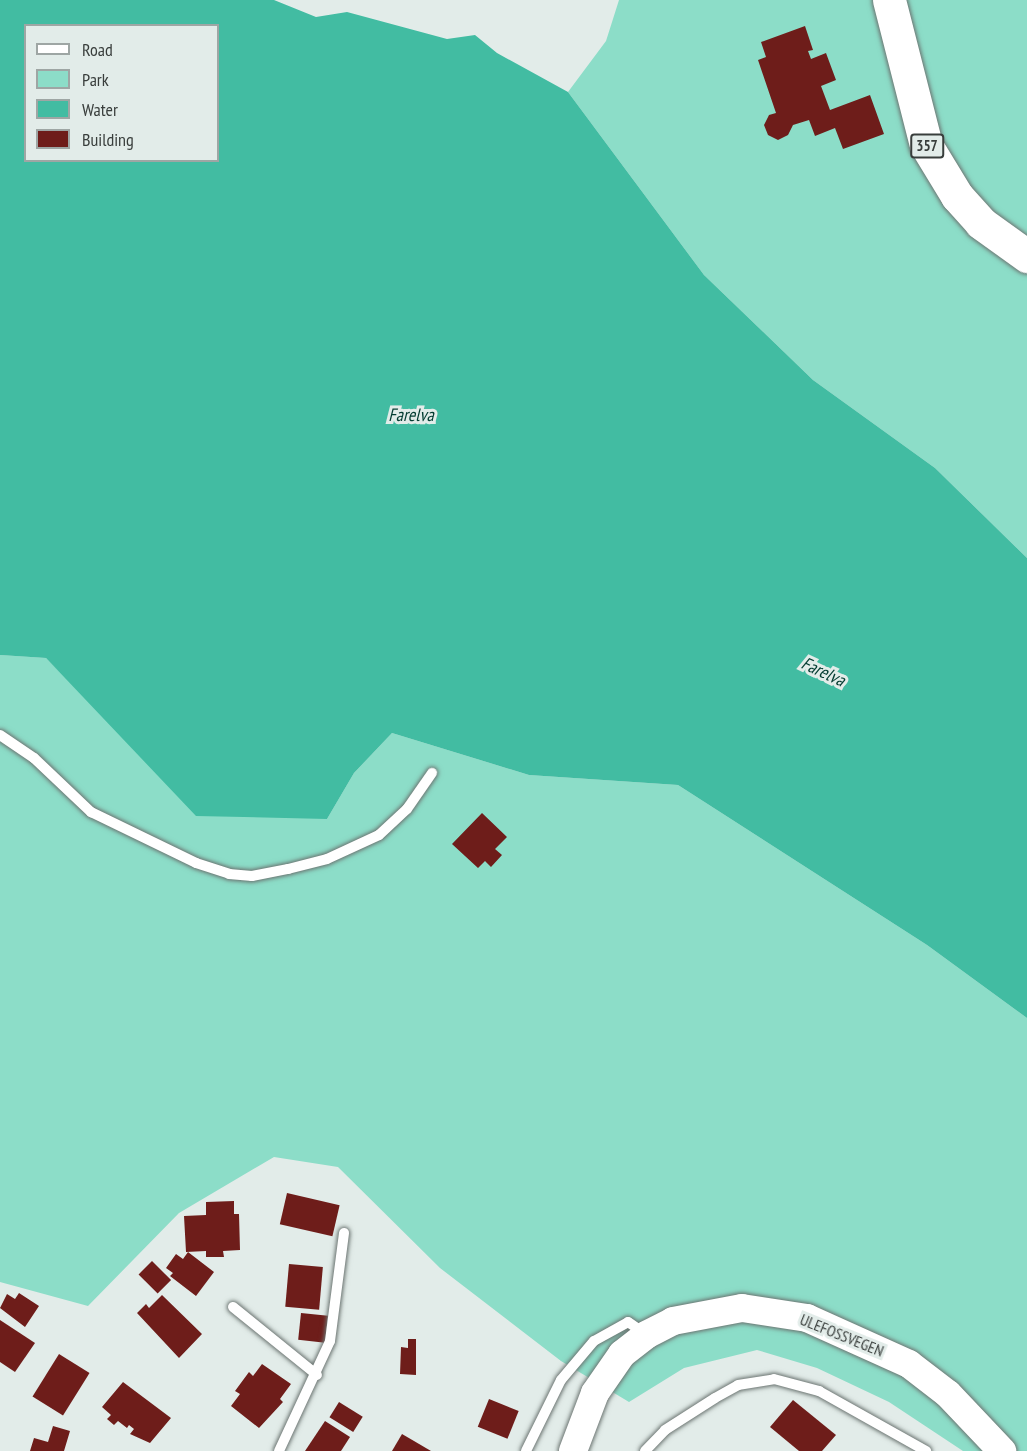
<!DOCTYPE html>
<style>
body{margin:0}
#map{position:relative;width:1027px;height:1451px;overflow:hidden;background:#e2ece9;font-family:"PT Sans Narrow",sans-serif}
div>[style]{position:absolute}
.green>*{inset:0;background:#8cddc8}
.water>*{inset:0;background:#42bca2}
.building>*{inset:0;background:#6e1d1a;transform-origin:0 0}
.roads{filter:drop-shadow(0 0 2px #6c7572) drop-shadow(0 0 2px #6c7572)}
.service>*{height:10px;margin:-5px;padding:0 5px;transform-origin:5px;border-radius:5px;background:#fff}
.tertiary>*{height:28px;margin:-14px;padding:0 14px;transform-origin:14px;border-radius:14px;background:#fff}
.primary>*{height:33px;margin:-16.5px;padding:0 16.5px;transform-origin:16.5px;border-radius:16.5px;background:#fff}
span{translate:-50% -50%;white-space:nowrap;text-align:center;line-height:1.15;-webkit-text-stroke:6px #e2ece9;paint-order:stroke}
.shield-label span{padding:2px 4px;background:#e2ece9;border:2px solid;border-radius:4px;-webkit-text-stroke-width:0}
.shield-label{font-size:15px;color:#393e3c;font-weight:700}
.street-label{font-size:16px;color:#393e3c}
.water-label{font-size:18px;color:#033c31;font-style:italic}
.legend{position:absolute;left:24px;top:24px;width:195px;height:138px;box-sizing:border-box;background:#e2ece9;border:2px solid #9ea6a4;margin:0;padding:8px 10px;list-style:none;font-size:18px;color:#393e3c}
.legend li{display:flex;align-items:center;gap:12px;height:30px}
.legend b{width:30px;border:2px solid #9ea6a4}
</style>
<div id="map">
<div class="green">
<i style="clip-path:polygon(619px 0,1027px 0,1027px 558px,935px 468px,813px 380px,704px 275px,568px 92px,606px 41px)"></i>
<i style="clip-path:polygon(0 655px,46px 658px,117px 730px,327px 819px,354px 773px,392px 733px,529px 775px,678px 785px,927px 945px,1027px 1018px,1027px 1451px,963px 1451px,889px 1402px,817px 1368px,757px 1350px,684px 1368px,629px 1402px,561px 1361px,440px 1268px,338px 1167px,274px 1157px,179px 1213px,88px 1306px,0 1282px)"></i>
</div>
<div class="water">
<i style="clip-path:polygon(evenodd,0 0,274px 0,316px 17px,347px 12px,447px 39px,475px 35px,497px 53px,568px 92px,704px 275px,813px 380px,935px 468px,1027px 558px,1027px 1018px,927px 945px,678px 785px,529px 775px,392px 733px,354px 773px,327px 819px,196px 816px,46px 658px,0 655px,0 0,26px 26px,218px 26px,218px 160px,26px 160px,26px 26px)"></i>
</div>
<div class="building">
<i style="clip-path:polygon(805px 26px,813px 50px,808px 51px,811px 59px,826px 53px,836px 80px,821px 86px,830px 110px,870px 95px,884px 134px,843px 149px,835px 128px,815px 136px,809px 120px,793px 125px,788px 135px,778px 140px,768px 135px,764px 125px,769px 115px,776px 113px,758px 60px,766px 57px,761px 42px)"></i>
<i style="clip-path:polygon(482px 813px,507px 837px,495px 849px,502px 855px,491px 867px,485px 861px,478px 868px,452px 844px)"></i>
<i style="left:287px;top:1193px;width:54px;height:32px;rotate:13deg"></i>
<i style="clip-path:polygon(234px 1201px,234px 1214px,239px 1214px,240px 1250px,223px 1251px,224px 1257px,206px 1257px,206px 1251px,186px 1252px,184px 1216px,206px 1215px,206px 1202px)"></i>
<i style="clip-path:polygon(188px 1252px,214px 1272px,196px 1296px,170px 1276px,173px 1273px,166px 1268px,176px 1254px,183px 1259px)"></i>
<i style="left:152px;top:1261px;width:27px;height:19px;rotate:45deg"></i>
<i style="left:289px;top:1264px;width:34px;height:43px;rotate:5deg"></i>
<i style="clip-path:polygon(19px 1293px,39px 1306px,25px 1327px,0 1308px,7px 1294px,15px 1299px)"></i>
<i style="clip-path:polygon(162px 1295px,202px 1334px,179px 1358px,137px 1313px,146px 1304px,149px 1308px)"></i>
<i style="left:301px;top:1313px;width:27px;height:27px;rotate:6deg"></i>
<i style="clip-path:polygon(0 1320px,35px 1343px,15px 1372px,0 1362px)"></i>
<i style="clip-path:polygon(408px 1339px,416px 1339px,416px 1375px,400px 1374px,401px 1347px,408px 1348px)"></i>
<i style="left:59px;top:1354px;width:36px;height:50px;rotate:32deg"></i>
<i style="clip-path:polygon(262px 1364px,291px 1384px,280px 1399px,283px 1402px,259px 1428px,231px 1406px,240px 1394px,235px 1391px,249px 1372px,253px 1376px)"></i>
<i style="clip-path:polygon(123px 1382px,171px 1418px,150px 1443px,130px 1434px,134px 1429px,129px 1425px,127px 1428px,118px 1421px,114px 1425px,107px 1419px,111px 1415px,102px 1407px)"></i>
<i style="left:489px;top:1399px;width:32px;height:30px;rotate:22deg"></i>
<i style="clip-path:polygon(793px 1400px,836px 1435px,822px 1451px,799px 1451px,770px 1427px)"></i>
<i style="left:339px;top:1402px;width:28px;height:18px;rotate:32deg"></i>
<i style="clip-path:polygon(325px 1421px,350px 1437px,341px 1451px,305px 1451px)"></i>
<i style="clip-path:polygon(53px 1426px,70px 1431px,64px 1451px,30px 1451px,34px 1438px,48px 1442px)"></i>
<i style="clip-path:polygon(402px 1434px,414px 1441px,431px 1451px,392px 1451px)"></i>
</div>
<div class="roads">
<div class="service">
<i style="left:0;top:735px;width:41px;rotate:34.1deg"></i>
<i style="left:34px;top:758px;width:79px;rotate:43.5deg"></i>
<i style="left:91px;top:812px;width:117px;rotate:25.9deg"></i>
<i style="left:196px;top:863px;width:35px;rotate:18deg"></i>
<i style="left:229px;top:874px;width:23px;rotate:5deg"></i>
<i style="left:252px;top:876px;width:37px;rotate:-11deg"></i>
<i style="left:288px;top:869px;width:40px;rotate:-14.4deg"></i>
<i style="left:327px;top:859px;width:57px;rotate:-24.8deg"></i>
<i style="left:379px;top:835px;width:38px;rotate:-43deg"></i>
<i style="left:407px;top:809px;width:44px;rotate:-55.2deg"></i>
<i style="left:233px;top:1307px;width:108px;rotate:39deg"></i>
<i style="left:279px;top:1451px;width:121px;rotate:-65.1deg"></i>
<i style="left:330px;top:1341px;width:109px;rotate:-82.6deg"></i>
<i style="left:526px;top:1451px;width:79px;rotate:-63.8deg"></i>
<i style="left:561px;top:1380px;width:51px;rotate:-49.8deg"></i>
<i style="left:594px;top:1341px;width:39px;rotate:-29deg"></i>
<i style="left:628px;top:1322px;width:22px;rotate:34deg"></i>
<i style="left:645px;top:1451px;width:29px;rotate:-46deg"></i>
<i style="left:665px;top:1430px;width:59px;rotate:-32.6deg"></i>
<i style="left:715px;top:1398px;width:26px;rotate:-29deg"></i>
<i style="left:738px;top:1385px;width:36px;rotate:-9deg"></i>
<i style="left:774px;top:1379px;width:47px;rotate:14.9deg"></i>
<i style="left:819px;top:1391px;width:123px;rotate:29.3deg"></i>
</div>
<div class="tertiary">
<i style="left:573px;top:1451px;width:62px;rotate:-69.2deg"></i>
<i style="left:595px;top:1393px;width:47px;rotate:-55.3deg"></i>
<i style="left:622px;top:1354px;width:31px;rotate:-38deg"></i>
<i style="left:646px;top:1335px;width:30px;rotate:-27deg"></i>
<i style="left:673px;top:1321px;width:70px;rotate:-10.7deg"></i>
<i style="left:742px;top:1308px;width:66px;rotate:8.7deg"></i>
<i style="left:807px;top:1318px;width:112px;rotate:24.3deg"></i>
<i style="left:909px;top:1364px;width:49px;rotate:37.6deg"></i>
<i style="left:948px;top:1394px;width:79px;rotate:46.5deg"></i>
</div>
<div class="primary">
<i style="left:889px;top:0;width:150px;rotate:75.7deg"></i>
<i style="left:926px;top:145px;width:60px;rotate:58.7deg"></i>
<i style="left:957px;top:196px;width:36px;rotate:48deg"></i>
<i style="left:981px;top:223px;width:57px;rotate:35.7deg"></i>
</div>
</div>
<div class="shield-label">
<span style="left:927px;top:146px">357</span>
</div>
<div class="street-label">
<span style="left:842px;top:1335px;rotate:22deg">ULEFOSSVEGEN</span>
</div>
<div class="water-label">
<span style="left:411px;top:415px">Farelva</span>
<span style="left:823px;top:672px;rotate:25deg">Farelva</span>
</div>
<ul class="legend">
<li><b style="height:8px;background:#fff"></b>Road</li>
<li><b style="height:16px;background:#8cddc8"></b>Park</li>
<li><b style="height:16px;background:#42bca2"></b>Water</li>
<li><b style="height:16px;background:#6e1d1a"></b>Building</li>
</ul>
</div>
